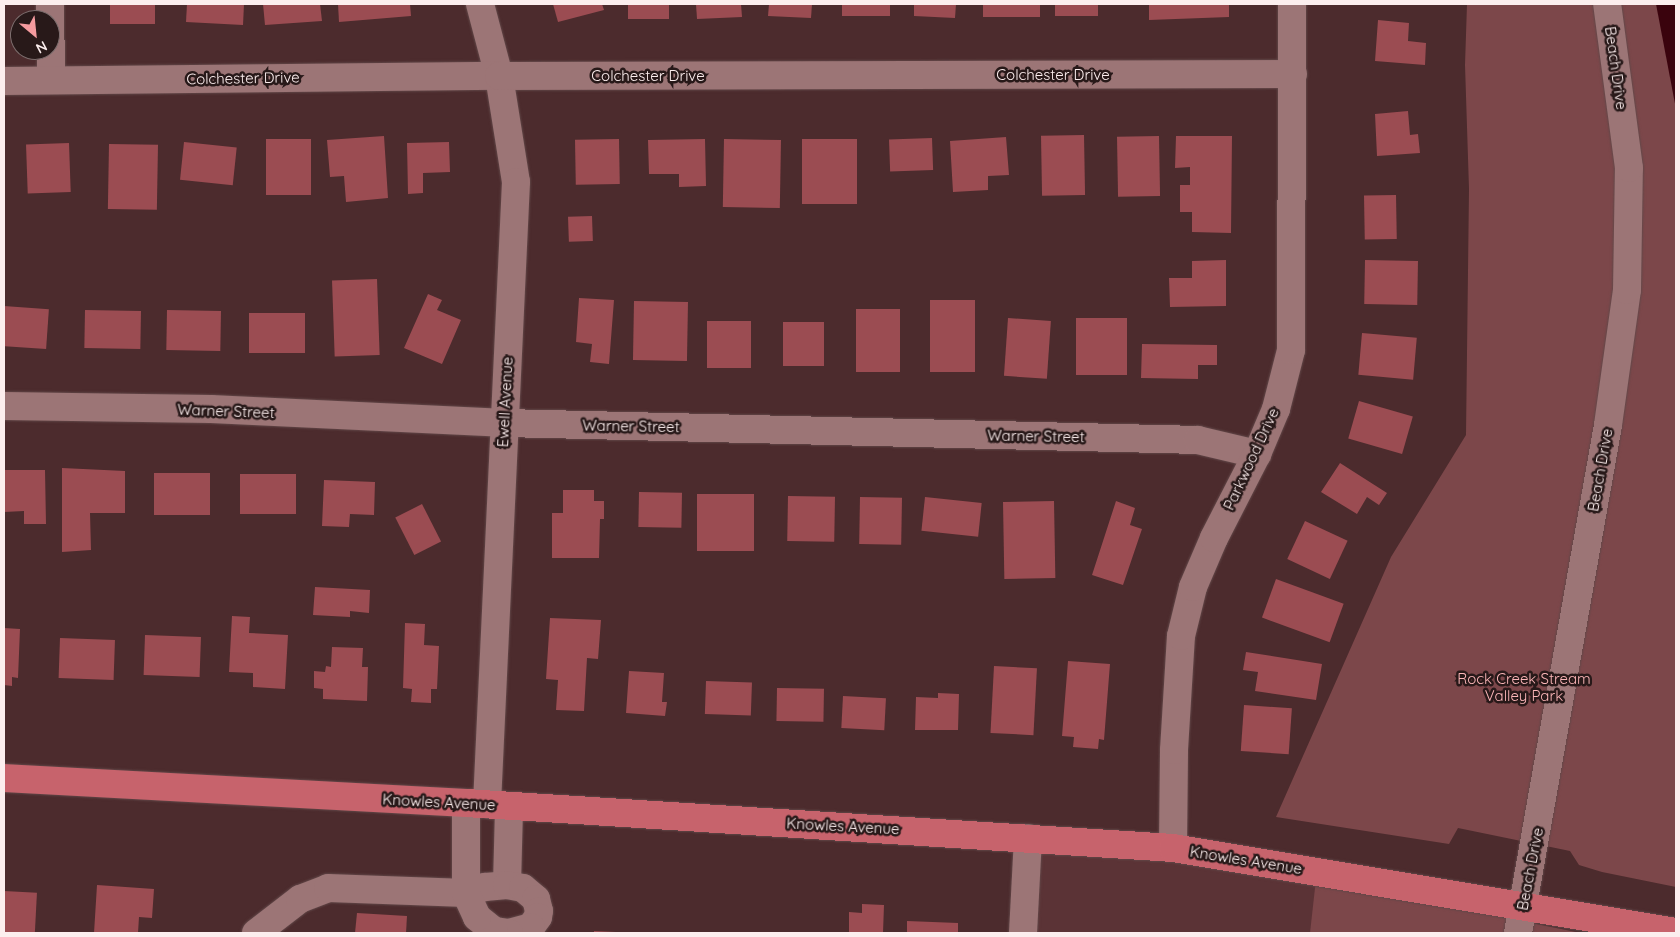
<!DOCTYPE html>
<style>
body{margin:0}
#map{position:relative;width:1680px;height:937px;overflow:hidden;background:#4c2b2d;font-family:Quicksand,sans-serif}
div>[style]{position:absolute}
.built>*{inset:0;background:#5b3336}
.green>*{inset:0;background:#7c474a}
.water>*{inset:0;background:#3a030d}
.building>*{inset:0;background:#9b4c52;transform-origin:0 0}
.roads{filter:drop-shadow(0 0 1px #624849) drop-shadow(0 0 1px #624849)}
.minor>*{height:28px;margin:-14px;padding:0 14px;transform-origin:14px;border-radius:14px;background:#9c7576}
.major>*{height:28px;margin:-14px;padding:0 14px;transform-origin:14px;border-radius:14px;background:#c7636c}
span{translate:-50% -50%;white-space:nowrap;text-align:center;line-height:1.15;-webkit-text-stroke:5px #281919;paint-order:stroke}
.street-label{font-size:15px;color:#fceeee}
.park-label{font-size:15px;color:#fdb7b9}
.frame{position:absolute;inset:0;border:5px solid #fceeee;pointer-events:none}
.north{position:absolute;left:10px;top:10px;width:50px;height:50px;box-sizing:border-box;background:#281919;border:1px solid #7d6e6e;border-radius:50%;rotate:152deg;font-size:14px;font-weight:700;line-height:20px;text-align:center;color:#fceeee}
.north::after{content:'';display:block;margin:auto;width:18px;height:22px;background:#f59b9f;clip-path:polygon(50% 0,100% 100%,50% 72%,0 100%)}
</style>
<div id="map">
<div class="built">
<i style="clip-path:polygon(1028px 838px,1338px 875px,1333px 933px,1023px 933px)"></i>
</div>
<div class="green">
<i style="clip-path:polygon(1467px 4px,1676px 4px,1676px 887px,1602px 872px,1579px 865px,1570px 851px,1458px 828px,1449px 844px,1276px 817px,1391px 557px,1466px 435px,1469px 189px,1465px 65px)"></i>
<i style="clip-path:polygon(1316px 879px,1581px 933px,1310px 933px)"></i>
</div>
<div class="water">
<i style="clip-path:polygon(1656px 4px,1676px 4px,1676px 109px)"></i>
</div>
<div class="building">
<i style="left:110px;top:4px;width:45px;height:20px"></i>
<i style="clip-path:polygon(187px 4px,244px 4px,243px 25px,186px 22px)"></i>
<i style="clip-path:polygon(263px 4px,320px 4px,322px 21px,265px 25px)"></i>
<i style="clip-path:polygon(338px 4px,410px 4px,411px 16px,339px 22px)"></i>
<i style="clip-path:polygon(553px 4px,602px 4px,604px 10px,558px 22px)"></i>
<i style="left:628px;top:4px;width:41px;height:15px"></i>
<i style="clip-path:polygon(696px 4px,741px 4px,742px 17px,697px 19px)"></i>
<i style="clip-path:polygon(769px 4px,812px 4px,811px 18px,768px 16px)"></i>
<i style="left:842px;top:4px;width:48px;height:12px"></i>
<i style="clip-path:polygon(914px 4px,956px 4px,955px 18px,914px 16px)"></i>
<i style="left:983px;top:4px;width:57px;height:13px"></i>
<i style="left:1055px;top:4px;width:43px;height:12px"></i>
<i style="clip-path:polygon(1149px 4px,1229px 4px,1229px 17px,1149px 20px)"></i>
<i style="clip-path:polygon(1378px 20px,1409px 23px,1408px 41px,1426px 43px,1425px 65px,1375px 61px)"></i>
<i style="clip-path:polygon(1408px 111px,1410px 135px,1418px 134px,1420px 153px,1377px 156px,1375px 114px)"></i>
<i style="left:1084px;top:135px;width:60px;height:43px;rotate:89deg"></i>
<i style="clip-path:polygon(384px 136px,388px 198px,346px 202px,344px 176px,330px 177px,327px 140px)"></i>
<i style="left:1159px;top:136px;width:60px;height:42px;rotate:89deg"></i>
<i style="clip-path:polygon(1176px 136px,1232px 136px,1231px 233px,1192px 232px,1192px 212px,1180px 212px,1180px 185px,1190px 185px,1190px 167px,1175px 168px)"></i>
<i style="clip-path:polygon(1006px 137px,1009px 175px,988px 176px,988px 190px,953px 192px,950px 141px)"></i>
<i style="left:932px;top:138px;width:32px;height:43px;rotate:88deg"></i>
<i style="left:266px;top:139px;width:45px;height:56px"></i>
<i style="left:619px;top:139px;width:45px;height:44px;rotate:89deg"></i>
<i style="clip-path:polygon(705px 139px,706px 186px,679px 187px,679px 174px,649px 174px,648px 140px)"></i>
<i style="left:724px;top:139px;width:57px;height:68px;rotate:1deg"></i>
<i style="left:802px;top:139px;width:55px;height:65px"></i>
<i style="left:184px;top:142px;width:53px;height:38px;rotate:6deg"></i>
<i style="clip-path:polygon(449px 142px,450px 172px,423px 173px,423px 193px,408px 194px,407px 143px)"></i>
<i style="left:69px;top:143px;width:49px;height:43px;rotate:88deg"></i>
<i style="left:109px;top:144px;width:49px;height:65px;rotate:1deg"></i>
<i style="left:1396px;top:195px;width:44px;height:32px;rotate:89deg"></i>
<i style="left:592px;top:216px;width:25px;height:24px;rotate:88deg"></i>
<i style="clip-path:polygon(1226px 260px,1226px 306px,1170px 307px,1169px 278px,1192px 278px,1192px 261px)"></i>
<i style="left:1365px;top:260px;width:53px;height:44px;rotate:1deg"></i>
<i style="left:377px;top:279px;width:76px;height:45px;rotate:88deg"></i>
<i style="clip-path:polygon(428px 294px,442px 300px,437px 310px,461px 320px,442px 364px,404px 348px)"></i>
<i style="clip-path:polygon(579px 298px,614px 300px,609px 364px,590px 362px,592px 344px,576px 342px)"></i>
<i style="left:975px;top:300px;width:72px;height:45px;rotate:90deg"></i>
<i style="left:634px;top:301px;width:54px;height:59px;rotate:1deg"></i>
<i style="left:4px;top:306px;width:45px;height:40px;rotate:4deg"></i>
<i style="left:900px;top:309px;width:63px;height:44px;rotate:90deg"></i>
<i style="left:85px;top:310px;width:56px;height:38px;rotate:1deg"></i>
<i style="left:167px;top:310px;width:54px;height:40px;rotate:1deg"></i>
<i style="left:249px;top:313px;width:56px;height:40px"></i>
<i style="left:1008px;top:318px;width:43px;height:58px;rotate:4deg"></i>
<i style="left:1076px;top:318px;width:51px;height:57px"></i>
<i style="left:707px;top:321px;width:44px;height:47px"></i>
<i style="left:783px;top:322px;width:41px;height:44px"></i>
<i style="left:1362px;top:333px;width:55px;height:42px;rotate:5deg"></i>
<i style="clip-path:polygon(1142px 344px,1217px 345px,1217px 365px,1198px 365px,1198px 379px,1141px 378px)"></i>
<i style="left:1359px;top:401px;width:56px;height:39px;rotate:16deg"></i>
<i style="clip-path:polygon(1340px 463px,1387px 493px,1379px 505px,1367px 497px,1357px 514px,1321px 492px)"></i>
<i style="clip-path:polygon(62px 468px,125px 471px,125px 513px,90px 513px,91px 550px,62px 552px)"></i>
<i style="clip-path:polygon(4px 470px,45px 470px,46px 524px,24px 524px,24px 511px,4px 512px)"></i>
<i style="left:154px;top:473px;width:56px;height:42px"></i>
<i style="left:240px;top:474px;width:56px;height:40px"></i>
<i style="clip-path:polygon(324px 480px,375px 482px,374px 515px,350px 514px,349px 527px,322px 526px)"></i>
<i style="clip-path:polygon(563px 490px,594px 490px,594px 501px,604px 501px,604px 519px,600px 519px,599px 558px,552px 558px,552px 513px,563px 513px)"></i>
<i style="left:639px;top:492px;width:43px;height:35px;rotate:1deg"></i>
<i style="left:697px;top:494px;width:57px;height:57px"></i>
<i style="left:788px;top:496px;width:47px;height:45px;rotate:1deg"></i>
<i style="left:860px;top:497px;width:42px;height:47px;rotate:1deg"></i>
<i style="left:925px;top:497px;width:57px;height:34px;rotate:6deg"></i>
<i style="left:1054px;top:501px;width:77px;height:51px;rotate:89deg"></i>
<i style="clip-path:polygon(1116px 501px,1135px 508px,1130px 525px,1142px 529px,1123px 585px,1092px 575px)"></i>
<i style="left:422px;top:504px;width:42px;height:30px;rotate:63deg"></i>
<i style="left:1305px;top:521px;width:47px;height:42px;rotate:25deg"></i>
<i style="left:1276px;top:579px;width:72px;height:41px;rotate:20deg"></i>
<i style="clip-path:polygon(315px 587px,370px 590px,369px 613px,350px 611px,350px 617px,313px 615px)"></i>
<i style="clip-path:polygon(232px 616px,250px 617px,249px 633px,288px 635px,285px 689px,253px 687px,253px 673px,229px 672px)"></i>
<i style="clip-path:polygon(550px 618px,601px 620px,598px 659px,587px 658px,584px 711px,556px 710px,558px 680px,546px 679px)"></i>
<i style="clip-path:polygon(405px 623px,425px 624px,424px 645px,439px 646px,437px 689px,431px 689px,431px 703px,411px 702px,412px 689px,403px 688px)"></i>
<i style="clip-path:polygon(4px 628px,20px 629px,18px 678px,12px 677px,12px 686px,4px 685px)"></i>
<i style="left:145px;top:635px;width:56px;height:40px;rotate:2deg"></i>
<i style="left:60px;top:638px;width:55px;height:40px;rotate:2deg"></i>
<i style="clip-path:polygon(332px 647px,363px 648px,362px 667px,368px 667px,367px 701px,323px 699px,323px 689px,314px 688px,314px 671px,325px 672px,326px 666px,331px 667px)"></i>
<i style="clip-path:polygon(1246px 652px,1322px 664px,1316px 700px,1255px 691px,1258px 672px,1243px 670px)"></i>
<i style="clip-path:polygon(1068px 661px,1110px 664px,1104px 740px,1099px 739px,1098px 749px,1073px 747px,1074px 737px,1062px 736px)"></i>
<i style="left:994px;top:666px;width:43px;height:67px;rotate:3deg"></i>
<i style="clip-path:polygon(629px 671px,664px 673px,662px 702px,667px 702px,665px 716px,626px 713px)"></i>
<i style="left:706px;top:681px;width:46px;height:33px;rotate:2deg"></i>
<i style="left:777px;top:688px;width:47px;height:33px;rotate:1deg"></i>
<i style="clip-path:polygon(938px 693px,959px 694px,958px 730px,915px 730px,916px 697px,938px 698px)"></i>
<i style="left:843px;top:696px;width:43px;height:32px;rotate:3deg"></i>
<i style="left:1244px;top:705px;width:48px;height:46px;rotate:4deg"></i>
<i style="clip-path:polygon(97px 885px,154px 889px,152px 918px,139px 917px,138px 933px,94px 933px)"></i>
<i style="left:4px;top:891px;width:33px;height:42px;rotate:3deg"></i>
<i style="clip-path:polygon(862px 904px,884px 905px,883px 933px,849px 933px,849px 912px,862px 913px)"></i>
<i style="clip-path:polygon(357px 913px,407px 916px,406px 933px,355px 933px)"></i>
<i style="clip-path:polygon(907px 921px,958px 923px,958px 933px,907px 933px)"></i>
<i style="clip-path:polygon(594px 931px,616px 932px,616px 933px,594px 933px)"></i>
</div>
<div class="roads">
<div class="minor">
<i style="left:50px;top:4px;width:76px;rotate:89.2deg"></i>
<i style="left:480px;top:4px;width:74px;rotate:75.2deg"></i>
<i style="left:499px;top:76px;width:107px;rotate:80.9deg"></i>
<i style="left:516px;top:182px;width:623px;rotate:92.67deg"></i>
<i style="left:4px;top:81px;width:495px;rotate:-0.6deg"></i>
<i style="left:499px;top:76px;width:794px;rotate:-0.14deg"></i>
<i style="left:4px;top:406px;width:207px;rotate:0.8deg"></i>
<i style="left:211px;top:409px;width:293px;rotate:2.7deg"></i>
<i style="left:504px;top:423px;width:694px;rotate:1.4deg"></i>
<i style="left:1198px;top:440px;width:61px;rotate:13.3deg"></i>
<i style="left:1173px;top:848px;width:98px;rotate:-89.4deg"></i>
<i style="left:1174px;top:750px;width:114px;rotate:-86.5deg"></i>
<i style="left:1181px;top:636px;width:50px;rotate:-76.2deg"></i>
<i style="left:1193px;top:587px;width:53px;rotate:-66.8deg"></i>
<i style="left:1214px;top:538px;width:94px;rotate:-62.9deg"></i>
<i style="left:1257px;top:454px;width:49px;rotate:-67.1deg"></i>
<i style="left:1276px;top:409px;width:61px;rotate:-75.7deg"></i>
<i style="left:1291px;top:350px;width:346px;rotate:-89.8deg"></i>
<i style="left:507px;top:885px;width:79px;rotate:-88.5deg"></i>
<i style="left:256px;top:933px;width:56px;rotate:-37.7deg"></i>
<i style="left:300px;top:899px;width:30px;rotate:-21deg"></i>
<i style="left:328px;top:888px;width:138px;rotate:2.1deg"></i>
<i style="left:466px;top:893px;width:20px;rotate:-18deg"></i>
<i style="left:485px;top:887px;width:22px;rotate:-5deg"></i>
<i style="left:507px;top:885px;width:16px;rotate:11deg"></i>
<i style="left:523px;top:888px;width:17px;rotate:40deg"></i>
<i style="left:536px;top:899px;width:12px;rotate:76deg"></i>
<i style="left:539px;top:911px;width:6px;rotate:99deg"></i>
<i style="left:538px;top:917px;width:12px;rotate:125deg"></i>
<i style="left:531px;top:927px;width:23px;rotate:165deg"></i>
<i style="left:509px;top:933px;width:15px;rotate:-172deg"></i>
<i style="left:494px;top:931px;width:22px;rotate:-141deg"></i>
<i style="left:477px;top:917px;width:26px;rotate:-115deg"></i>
<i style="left:466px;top:893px;width:90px;rotate:-90deg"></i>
<i style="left:1023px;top:933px;width:95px;rotate:-87deg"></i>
<i style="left:1518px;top:933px;width:516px;rotate:-79.95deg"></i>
<i style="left:1608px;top:425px;width:136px;rotate:-82deg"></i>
<i style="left:1627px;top:290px;width:122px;rotate:-89.1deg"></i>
<i style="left:1629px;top:168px;width:165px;rotate:-97.6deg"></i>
</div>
<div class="major">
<i style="left:4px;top:778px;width:463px;rotate:3.1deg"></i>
<i style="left:466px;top:803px;width:708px;rotate:3.64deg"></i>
<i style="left:1173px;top:848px;width:510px;rotate:9.48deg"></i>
</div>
</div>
<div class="street-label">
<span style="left:1616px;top:68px;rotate:82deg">Beach Drive</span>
<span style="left:1053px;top:75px">Colchester Drive</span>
<span style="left:648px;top:76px">Colchester Drive</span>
<span style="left:243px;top:78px;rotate:-1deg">Colchester Drive</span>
<span style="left:505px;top:402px;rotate:-87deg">Ewell Avenue</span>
<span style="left:226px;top:411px;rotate:2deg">Warner Street</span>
<span style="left:631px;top:426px;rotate:1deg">Warner Street</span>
<span style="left:1036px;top:436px;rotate:1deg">Warner Street</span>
<span style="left:1251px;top:459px;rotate:-65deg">Parkwood Drive</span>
<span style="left:1600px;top:470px;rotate:-80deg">Beach Drive</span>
<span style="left:439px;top:802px;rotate:3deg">Knowles Avenue</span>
<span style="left:843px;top:826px;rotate:3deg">Knowles Avenue</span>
<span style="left:1246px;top:860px;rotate:9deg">Knowles Avenue</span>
<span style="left:1530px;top:869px;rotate:-79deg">Beach Drive</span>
</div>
<div class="park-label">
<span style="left:1524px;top:687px">Rock Creek Stream<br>Valley Park</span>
</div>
<div class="frame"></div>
<div class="north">N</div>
</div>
